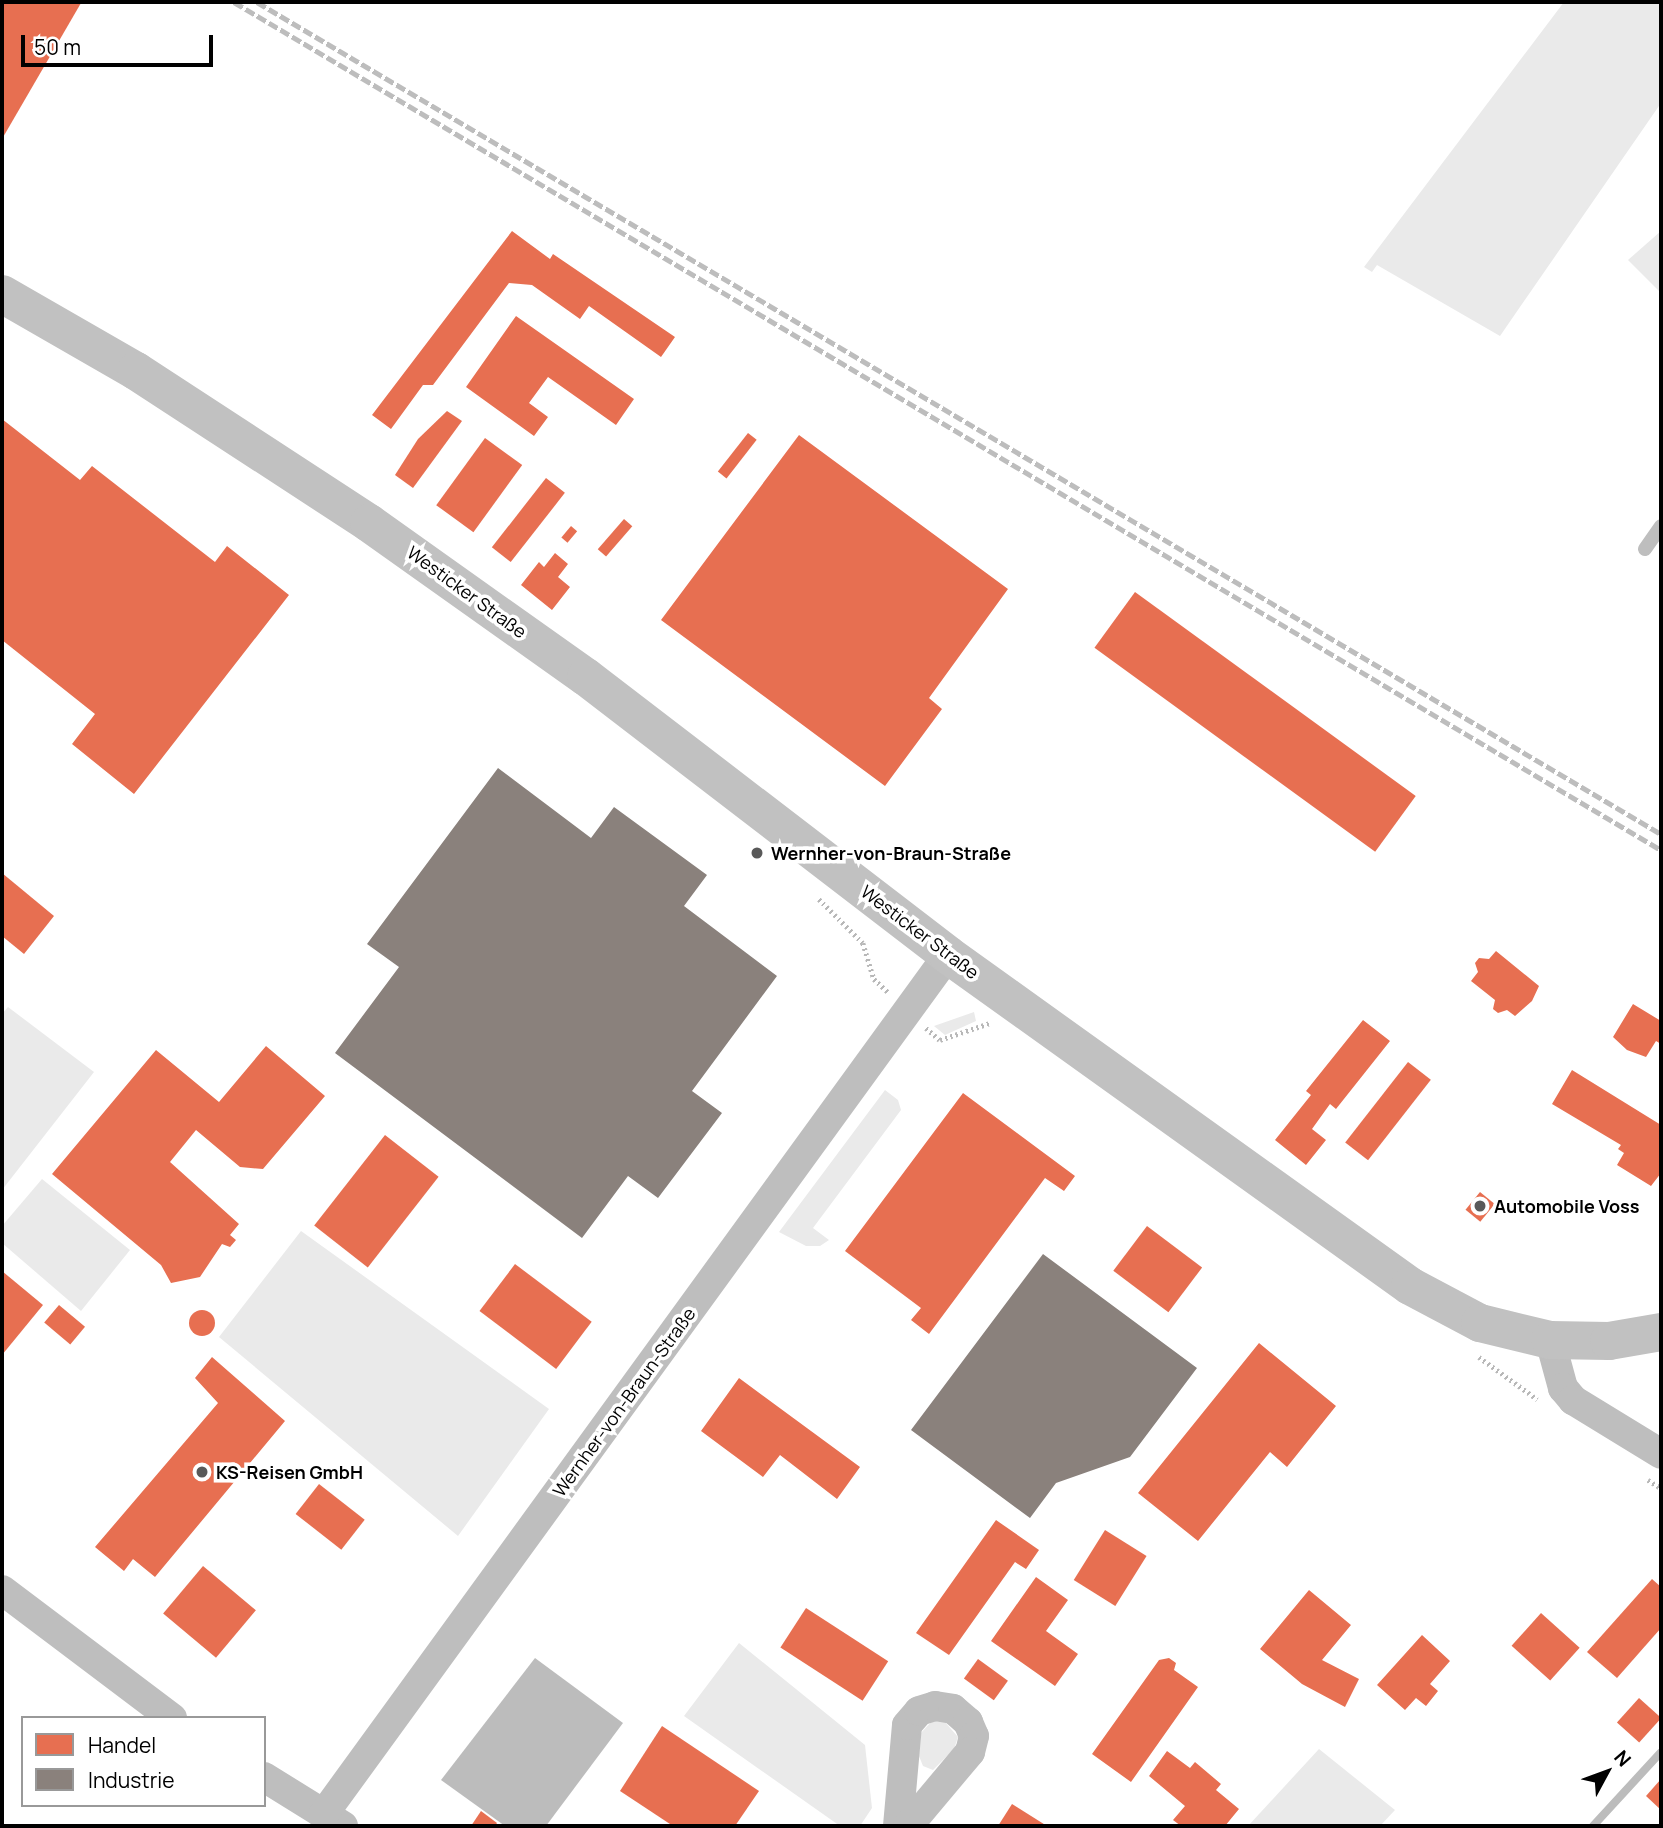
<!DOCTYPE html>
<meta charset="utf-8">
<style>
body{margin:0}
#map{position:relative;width:1663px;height:1828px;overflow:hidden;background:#fff;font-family:Manrope,sans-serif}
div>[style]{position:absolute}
.green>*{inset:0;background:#eaeaea}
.water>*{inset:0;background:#bcbcbc}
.shops>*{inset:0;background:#e76f51;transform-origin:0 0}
.round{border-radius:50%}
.industry>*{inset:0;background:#8a817c}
.stream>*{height:8px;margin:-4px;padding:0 4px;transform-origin:4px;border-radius:4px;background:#bcbcbc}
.path>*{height:4.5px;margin-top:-2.25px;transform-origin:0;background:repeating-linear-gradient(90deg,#b8b8b8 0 2px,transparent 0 5.5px)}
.lane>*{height:14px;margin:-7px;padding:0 7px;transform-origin:7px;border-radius:7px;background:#bebebe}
.street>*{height:30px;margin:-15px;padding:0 15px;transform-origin:15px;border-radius:15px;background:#bebebe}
.secondary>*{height:38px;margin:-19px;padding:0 19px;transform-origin:19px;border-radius:19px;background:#c1c1c1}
.rail>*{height:5px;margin-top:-2.5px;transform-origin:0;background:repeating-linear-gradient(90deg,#bdbdbd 0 10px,transparent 0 13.5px)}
.dots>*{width:19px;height:19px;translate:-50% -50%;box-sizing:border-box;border:4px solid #fff;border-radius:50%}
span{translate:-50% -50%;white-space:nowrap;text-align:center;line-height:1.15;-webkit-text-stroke:7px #fff;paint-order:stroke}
.street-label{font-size:18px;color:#000}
.poi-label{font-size:18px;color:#000;font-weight:700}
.left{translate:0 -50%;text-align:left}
.frame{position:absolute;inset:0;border:4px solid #000;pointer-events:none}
.legend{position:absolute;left:21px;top:1716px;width:245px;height:91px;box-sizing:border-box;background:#fff;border:2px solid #999;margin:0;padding:9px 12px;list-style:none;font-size:21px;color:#000}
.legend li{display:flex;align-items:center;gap:14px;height:35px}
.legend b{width:35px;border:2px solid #999}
.north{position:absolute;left:1572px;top:1737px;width:70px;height:70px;-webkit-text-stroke:5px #fff;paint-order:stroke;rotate:49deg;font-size:19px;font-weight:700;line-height:28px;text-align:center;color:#000}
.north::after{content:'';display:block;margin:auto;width:24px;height:32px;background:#000;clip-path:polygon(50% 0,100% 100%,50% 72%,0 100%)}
.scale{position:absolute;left:21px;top:35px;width:192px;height:32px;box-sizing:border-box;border:4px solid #000;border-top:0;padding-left:9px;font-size:21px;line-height:24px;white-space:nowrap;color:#000;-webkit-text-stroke:5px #fff;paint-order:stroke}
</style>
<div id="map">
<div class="green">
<i style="clip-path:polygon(1564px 2px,1661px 2px,1661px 103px,1500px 336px,1377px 265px,1372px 272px,1364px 267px)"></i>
<i style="clip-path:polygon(1661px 231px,1661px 293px,1628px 260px)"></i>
<i style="clip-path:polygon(8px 1007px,94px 1072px,2px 1190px,2px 1014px)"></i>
<i style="clip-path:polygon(974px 1012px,976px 1021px,945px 1035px,934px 1026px)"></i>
<i style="clip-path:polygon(885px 1090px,898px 1100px,901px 1110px,813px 1228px,829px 1240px,820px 1246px,806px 1246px,779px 1232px)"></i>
<i style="clip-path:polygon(42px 1179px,130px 1250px,81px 1311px,2px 1243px,2px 1226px)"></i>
<i style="clip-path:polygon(301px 1231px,549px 1409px,458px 1536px,219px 1337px)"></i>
<i style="clip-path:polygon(739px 1643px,865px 1745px,872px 1808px,860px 1826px,840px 1826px,684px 1716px)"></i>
<i style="clip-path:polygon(932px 1721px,944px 1721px,958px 1737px,954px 1749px,933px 1770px,923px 1766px,919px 1756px,920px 1734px)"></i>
<i style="clip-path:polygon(1319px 1749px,1395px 1810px,1380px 1826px,1248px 1826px)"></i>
</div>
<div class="water">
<i style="clip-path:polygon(535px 1658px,623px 1723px,546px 1826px,505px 1826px,441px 1780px)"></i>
</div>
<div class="shops">
<i style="clip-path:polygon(2px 2px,81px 3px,2px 139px)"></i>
<i style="clip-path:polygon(512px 231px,550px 259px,553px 254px,675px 337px,661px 357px,589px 306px,580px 319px,532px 285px,509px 283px,433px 385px,423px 385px,391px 429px,372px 415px)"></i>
<i style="clip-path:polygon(516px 316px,634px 399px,616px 425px,548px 377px,529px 403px,548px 417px,534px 436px,466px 387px)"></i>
<i style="clip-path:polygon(447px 411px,462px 421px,413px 488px,395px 475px,418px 439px)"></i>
<i style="clip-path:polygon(2px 419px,80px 480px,92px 466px,215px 562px,227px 546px,289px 595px,134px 794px,72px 744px,95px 714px,2px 640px)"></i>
<i style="left:748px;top:433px;width:11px;height:49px;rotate:38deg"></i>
<i style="clip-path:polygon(799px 435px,1008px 589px,929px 698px,942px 709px,885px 786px,661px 620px)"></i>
<i style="left:485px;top:438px;width:46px;height:83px;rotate:36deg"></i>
<i style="left:546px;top:478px;width:24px;height:88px;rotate:38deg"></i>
<i style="left:624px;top:519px;width:11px;height:40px;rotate:41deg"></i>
<i style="left:571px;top:526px;width:8px;height:15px;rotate:40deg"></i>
<i style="clip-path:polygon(555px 553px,568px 564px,558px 577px,570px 587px,552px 610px,521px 585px,539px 562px,544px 567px)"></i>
<i style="left:1135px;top:592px;width:347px;height:69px;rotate:36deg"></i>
<i style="clip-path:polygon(2px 873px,54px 916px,24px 954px,2px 936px)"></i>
<i style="clip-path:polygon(1496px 951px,1539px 986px,1532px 1001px,1515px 1016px,1507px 1010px,1498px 1013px,1493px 1009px,1495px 1000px,1471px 981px,1478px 972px,1475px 963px,1479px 958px,1489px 959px)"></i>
<i style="clip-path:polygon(1633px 1004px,1661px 1021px,1661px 1044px,1656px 1041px,1646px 1057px,1627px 1050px,1613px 1037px)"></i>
<i style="clip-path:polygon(1363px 1020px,1390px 1041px,1336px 1109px,1330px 1104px,1312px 1129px,1326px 1140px,1306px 1165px,1275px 1140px,1311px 1095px,1306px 1091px)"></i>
<i style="clip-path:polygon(266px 1046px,325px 1096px,263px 1169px,240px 1167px,196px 1130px,170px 1162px,239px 1224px,230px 1235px,236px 1240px,230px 1247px,222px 1244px,200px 1277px,171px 1283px,161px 1265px,52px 1174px,156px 1050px,219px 1102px)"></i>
<i style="left:1408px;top:1062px;width:29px;height:102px;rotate:38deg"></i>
<i style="clip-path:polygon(1572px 1070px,1661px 1125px,1661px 1173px,1651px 1186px,1617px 1165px,1624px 1153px,1618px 1149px,1621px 1145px,1552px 1104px)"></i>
<i style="clip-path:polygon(963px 1093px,1075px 1176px,1064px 1191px,1045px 1178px,929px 1334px,911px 1320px,921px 1308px,845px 1251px)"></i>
<i style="left:385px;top:1135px;width:68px;height:115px;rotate:38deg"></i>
<i style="left:1480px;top:1192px;width:19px;height:23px;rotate:39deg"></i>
<i style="left:1147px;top:1226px;width:69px;height:56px;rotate:37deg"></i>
<i style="left:515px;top:1264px;width:96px;height:59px;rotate:37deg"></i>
<i style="clip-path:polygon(2px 1271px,43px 1305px,2px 1355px)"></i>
<i style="left:59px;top:1305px;width:34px;height:23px;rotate:40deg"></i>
<i class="round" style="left:189px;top:1310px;width:26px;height:26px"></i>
<i style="clip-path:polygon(1259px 1343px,1336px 1406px,1287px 1467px,1270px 1452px,1198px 1541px,1138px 1493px)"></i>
<i style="clip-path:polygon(212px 1357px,285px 1421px,155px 1577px,133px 1559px,124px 1571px,95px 1547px,218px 1403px,195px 1378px)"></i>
<i style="clip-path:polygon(739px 1378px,860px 1467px,837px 1499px,780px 1455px,763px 1477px,701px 1431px)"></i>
<i style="left:319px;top:1484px;width:58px;height:38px;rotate:38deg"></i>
<i style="clip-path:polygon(996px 1520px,1039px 1550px,1026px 1569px,1015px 1562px,949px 1655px,916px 1633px)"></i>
<i style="left:1105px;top:1530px;width:49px;height:59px;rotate:32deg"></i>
<i style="left:203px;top:1566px;width:69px;height:62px;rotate:40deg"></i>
<i style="clip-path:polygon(1036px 1577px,1068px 1600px,1046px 1631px,1078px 1654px,1055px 1686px,991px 1641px)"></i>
<i style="clip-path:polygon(1652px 1579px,1661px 1587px,1661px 1628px,1617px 1678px,1587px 1652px)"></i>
<i style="clip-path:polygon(1309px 1590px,1351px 1625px,1322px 1660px,1359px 1679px,1345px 1707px,1302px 1684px,1260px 1649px)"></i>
<i style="left:806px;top:1608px;width:98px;height:47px;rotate:33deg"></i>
<i style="left:1541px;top:1613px;width:52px;height:44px;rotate:42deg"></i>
<i style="clip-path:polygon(1422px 1635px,1450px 1661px,1430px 1684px,1438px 1691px,1426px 1706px,1416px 1698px,1405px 1710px,1377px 1685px)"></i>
<i style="clip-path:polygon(1169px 1658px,1176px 1663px,1174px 1670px,1198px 1687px,1131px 1782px,1092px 1754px,1159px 1660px)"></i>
<i style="left:978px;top:1659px;width:37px;height:24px;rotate:36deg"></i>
<i style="left:1639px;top:1698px;width:30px;height:33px;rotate:42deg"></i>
<i style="clip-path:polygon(662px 1726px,759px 1791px,735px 1826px,673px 1826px,620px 1791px)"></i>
<i style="clip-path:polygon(1167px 1751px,1190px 1768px,1195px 1762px,1221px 1784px,1216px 1790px,1239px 1809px,1225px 1826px,1181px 1826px,1173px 1820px,1185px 1806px,1149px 1776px)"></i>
<i style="clip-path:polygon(1661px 1779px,1661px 1810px,1646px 1796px)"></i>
<i style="clip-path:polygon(1012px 1804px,1047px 1826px,998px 1826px)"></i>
<i style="clip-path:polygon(481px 1811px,497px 1823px,495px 1826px,471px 1826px)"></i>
</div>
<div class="industry">
<i style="clip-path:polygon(498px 768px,591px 838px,614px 807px,707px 875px,684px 906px,777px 976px,692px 1091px,722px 1113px,658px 1198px,628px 1176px,582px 1238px,335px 1053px,399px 967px,367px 944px)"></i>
<i style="clip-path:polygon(1043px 1254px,1197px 1368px,1130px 1457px,1056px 1483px,1030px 1518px,911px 1430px)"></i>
</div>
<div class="stream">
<i style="left:1593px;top:1826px;width:100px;rotate:-47.4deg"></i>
</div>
<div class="path">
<i style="left:819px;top:899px;width:62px;rotate:45deg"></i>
<i style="left:863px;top:943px;width:38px;rotate:73deg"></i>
<i style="left:874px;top:979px;width:21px;rotate:43deg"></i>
<i style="left:926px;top:1028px;width:18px;rotate:41deg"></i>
<i style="left:940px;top:1040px;width:53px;rotate:-18.8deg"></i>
<i style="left:1479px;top:1357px;width:72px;rotate:35.9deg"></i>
<i style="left:1648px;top:1480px;width:15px;rotate:32deg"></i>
</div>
<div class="lane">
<i style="left:1645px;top:549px;width:28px;rotate:-55deg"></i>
</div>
<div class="street">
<i style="left:1550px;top:1340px;width:50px;rotate:74.8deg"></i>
<i style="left:1563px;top:1388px;width:16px;rotate:50deg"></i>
<i style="left:1573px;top:1400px;width:103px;rotate:31.5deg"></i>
<i style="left:2px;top:1590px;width:213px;rotate:37deg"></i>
<i style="left:264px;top:1777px;width:93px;rotate:31.8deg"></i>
<i style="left:323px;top:1815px;width:1063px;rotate:-53.99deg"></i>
<i style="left:898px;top:1826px;width:101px;rotate:-84.9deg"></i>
<i style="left:907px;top:1725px;width:18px;rotate:-49deg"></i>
<i style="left:919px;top:1711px;width:17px;rotate:-17deg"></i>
<i style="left:935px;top:1706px;width:18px;rotate:9deg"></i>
<i style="left:953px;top:1709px;width:20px;rotate:41deg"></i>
<i style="left:968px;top:1722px;width:15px;rotate:67deg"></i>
<i style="left:974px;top:1736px;width:16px;rotate:104deg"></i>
<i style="left:970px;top:1752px;width:97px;rotate:130deg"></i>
</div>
<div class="secondary">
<i style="left:2px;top:294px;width:155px;rotate:29.9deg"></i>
<i style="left:136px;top:371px;width:278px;rotate:33.1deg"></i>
<i style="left:369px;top:523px;width:266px;rotate:35.4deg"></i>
<i style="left:586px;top:677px;width:456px;rotate:37.5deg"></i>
<i style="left:948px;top:955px;width:568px;rotate:35.62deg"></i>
<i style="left:1410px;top:1286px;width:79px;rotate:27.9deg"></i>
<i style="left:1480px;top:1323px;width:72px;rotate:13.7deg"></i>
<i style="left:1550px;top:1340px;width:59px;rotate:1deg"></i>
<i style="left:1609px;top:1341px;width:53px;rotate:-9.8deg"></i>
</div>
<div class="rail">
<i style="left:234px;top:2px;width:1660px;rotate:30.72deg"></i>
<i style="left:257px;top:2px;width:1632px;rotate:30.65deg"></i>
</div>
<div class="dots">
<i style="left:757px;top:853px;background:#595959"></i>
<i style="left:1480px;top:1206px;background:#595959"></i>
<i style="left:202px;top:1472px;background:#595959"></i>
</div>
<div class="street-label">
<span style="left:467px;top:592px;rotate:36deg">Westicker Straße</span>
<span style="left:920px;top:932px;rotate:37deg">Westicker Straße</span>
<span style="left:624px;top:1402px;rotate:-54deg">Wernher-von-Braun-Straße</span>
</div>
<div class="poi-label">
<span class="left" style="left:771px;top:853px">Wernher-von-Braun-Straße</span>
<span class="left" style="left:1494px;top:1206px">Automobile Voss</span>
<span class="left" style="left:216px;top:1472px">KS-Reisen GmbH</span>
</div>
<div class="frame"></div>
<ul class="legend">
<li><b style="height:19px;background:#e76f51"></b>Handel</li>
<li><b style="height:19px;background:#8a817c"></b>Industrie</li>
</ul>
<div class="north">N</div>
<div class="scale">50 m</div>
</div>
